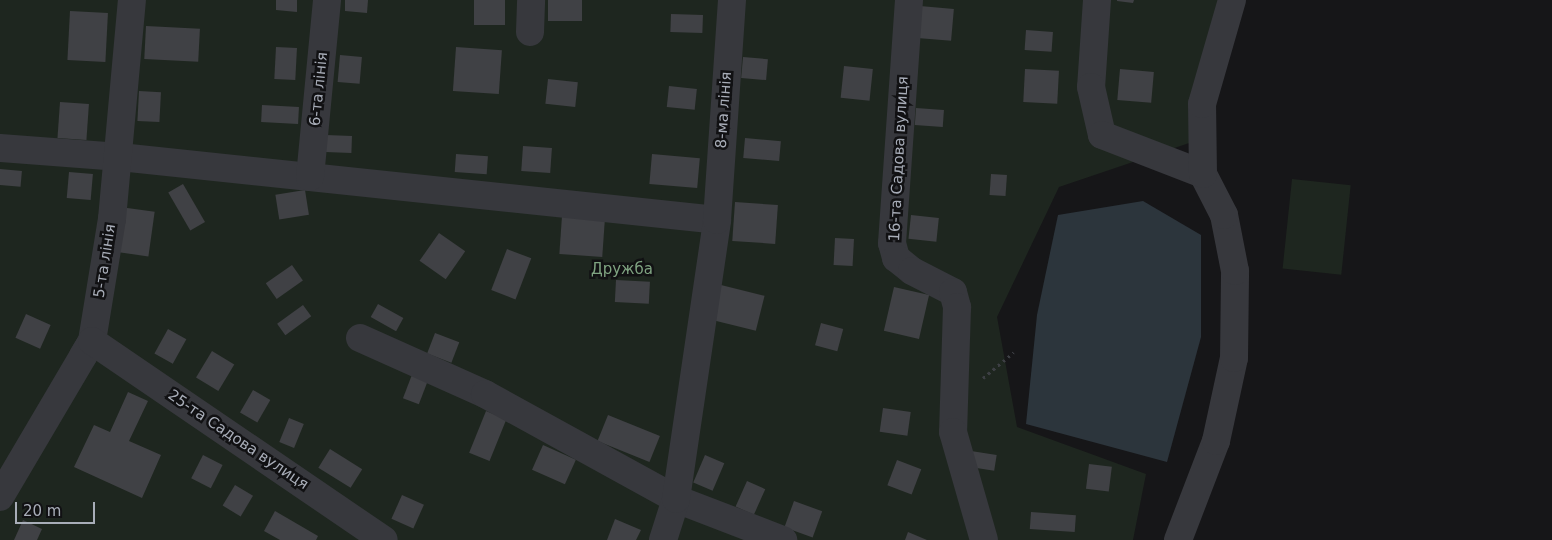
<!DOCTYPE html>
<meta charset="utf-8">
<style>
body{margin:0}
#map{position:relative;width:1552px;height:540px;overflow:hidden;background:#161618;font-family:"DejaVu Sans",sans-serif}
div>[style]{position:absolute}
.green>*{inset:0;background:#1e261f;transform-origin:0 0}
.water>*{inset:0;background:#2c353c}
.building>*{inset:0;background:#404145;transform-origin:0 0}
.path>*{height:3px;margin-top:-1.5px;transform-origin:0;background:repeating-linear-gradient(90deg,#3d3f44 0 2.5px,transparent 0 6.5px)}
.street>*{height:28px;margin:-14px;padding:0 14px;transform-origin:14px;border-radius:14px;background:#37383d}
span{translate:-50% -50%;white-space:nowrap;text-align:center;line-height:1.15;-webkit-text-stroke:5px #111113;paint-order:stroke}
.street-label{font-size:15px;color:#a8adb8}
.park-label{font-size:15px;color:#7fa381}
.scale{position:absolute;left:15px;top:502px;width:80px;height:22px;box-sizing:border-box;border:2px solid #a8adb8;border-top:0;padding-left:6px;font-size:15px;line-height:18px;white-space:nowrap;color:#a8adb8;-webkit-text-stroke:4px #111113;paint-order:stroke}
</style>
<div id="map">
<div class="green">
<i style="clip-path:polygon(0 0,1244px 0,1201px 139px,1059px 187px,997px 317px,1017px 427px,1146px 474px,1133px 540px,0 540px)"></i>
<i style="left:1292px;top:179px;width:59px;height:90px;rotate:6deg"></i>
</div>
<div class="water">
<i style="clip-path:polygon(1143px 201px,1201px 235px,1201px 337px,1167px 462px,1026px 424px,1037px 315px,1058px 215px)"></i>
</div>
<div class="building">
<i style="clip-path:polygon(276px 0,297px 0,297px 12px,276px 10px)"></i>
<i style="clip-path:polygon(345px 0,368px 0,367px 13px,345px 11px)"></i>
<i style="left:474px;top:0;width:31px;height:25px"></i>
<i style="left:548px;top:0;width:34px;height:21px"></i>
<i style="clip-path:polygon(1117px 0,1134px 0,1133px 3px,1117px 1px)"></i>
<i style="left:920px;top:6px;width:34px;height:32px;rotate:5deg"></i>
<i style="left:70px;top:11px;width:38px;height:49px;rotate:3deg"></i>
<i style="left:671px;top:14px;width:32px;height:18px;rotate:2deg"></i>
<i style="left:146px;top:26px;width:54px;height:33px;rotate:3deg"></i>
<i style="left:1026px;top:30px;width:27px;height:20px;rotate:4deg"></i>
<i style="left:276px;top:47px;width:21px;height:32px;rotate:3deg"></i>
<i style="left:456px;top:47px;width:46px;height:44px;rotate:4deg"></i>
<i style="left:340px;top:55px;width:22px;height:27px;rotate:5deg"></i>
<i style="left:743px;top:57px;width:25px;height:21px;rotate:5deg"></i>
<i style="left:844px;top:66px;width:29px;height:32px;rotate:6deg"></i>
<i style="left:1025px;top:69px;width:34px;height:33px;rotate:3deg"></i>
<i style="left:1120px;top:69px;width:34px;height:31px;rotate:5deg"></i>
<i style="left:548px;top:79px;width:30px;height:25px;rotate:6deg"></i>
<i style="left:669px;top:86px;width:28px;height:21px;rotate:6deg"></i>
<i style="left:139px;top:91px;width:22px;height:30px;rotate:3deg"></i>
<i style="left:60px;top:102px;width:29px;height:36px;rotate:4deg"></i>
<i style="left:262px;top:105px;width:37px;height:17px;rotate:3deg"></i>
<i style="left:916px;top:108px;width:28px;height:17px;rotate:4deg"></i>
<i style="left:326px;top:135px;width:26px;height:17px;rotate:2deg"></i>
<i style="left:745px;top:138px;width:36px;height:20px;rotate:5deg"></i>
<i style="left:523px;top:146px;width:29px;height:25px;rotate:4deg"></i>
<i style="left:456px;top:154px;width:32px;height:18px;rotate:4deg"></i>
<i style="left:652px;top:154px;width:48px;height:30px;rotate:5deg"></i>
<i style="left:0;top:169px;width:22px;height:16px;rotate:5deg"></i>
<i style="left:69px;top:172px;width:24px;height:26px;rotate:5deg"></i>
<i style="left:991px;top:174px;width:16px;height:21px;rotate:4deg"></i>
<i style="left:183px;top:184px;width:44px;height:17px;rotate:60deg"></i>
<i style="left:305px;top:190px;width:25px;height:30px;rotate:81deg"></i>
<i style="left:735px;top:202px;width:43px;height:39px;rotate:4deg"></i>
<i style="left:120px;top:207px;width:35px;height:45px;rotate:8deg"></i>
<i style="left:911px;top:215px;width:28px;height:24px;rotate:6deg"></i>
<i style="left:562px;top:216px;width:43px;height:38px;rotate:4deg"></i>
<i style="left:439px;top:233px;width:32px;height:34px;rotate:35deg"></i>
<i style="left:835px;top:238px;width:19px;height:27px;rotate:3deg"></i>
<i style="left:507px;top:249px;width:26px;height:44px;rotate:21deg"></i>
<i style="left:292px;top:265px;width:19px;height:32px;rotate:55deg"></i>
<i style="left:616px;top:280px;width:34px;height:22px;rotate:3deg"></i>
<i style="left:717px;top:284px;width:49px;height:36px;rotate:14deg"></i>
<i style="left:894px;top:287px;width:36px;height:45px;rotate:13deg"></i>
<i style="left:378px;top:304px;width:29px;height:15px;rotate:29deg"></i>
<i style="left:303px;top:305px;width:14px;height:32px;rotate:54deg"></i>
<i style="left:26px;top:314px;width:27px;height:26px;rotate:24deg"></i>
<i style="left:821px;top:323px;width:23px;height:23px;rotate:15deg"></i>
<i style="left:168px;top:329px;width:21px;height:28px;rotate:29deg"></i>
<i style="left:435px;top:333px;width:26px;height:22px;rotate:21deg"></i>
<i style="left:212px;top:351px;width:26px;height:31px;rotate:31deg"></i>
<i style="left:413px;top:372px;width:17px;height:28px;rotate:21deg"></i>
<i style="left:253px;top:390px;width:20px;height:26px;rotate:30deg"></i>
<i style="clip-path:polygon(128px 392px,148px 401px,129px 441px,161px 455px,142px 498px,74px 467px,94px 425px,110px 432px)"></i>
<i style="left:883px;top:408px;width:28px;height:24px;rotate:8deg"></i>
<i style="left:486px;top:411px;width:22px;height:45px;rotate:22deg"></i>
<i style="left:608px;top:415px;width:56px;height:28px;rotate:22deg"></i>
<i style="left:289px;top:418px;width:16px;height:26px;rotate:22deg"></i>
<i style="left:543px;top:445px;width:36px;height:27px;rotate:24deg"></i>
<i style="left:330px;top:449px;width:38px;height:22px;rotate:32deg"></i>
<i style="left:971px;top:451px;width:26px;height:16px;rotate:9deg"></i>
<i style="left:203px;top:455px;width:22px;height:26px;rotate:27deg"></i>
<i style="left:705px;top:455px;width:21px;height:30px;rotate:23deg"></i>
<i style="left:897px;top:460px;width:26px;height:27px;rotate:21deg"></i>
<i style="left:1089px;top:464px;width:23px;height:25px;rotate:7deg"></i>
<i style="left:747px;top:481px;width:20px;height:28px;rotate:24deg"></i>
<i style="left:235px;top:485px;width:21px;height:24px;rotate:31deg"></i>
<i style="left:402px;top:495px;width:24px;height:26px;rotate:24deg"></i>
<i style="left:794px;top:501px;width:30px;height:28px;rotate:20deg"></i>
<i style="clip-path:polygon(275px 511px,318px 536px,316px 540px,280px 540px,264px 531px)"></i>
<i style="left:1031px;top:512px;width:45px;height:17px;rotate:4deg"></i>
<i style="clip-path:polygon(615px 519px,641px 530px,636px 540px,607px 540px)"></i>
<i style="clip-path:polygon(23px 520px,42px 529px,37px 540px,14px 540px)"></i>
<i style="clip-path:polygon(908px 532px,927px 540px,905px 540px)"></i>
</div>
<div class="path">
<i style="left:983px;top:378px;width:40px;rotate:-40deg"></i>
</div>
<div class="street">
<i style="left:909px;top:0;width:244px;rotate:94deg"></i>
<i style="left:892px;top:243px;width:16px;rotate:75deg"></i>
<i style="left:896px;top:258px;width:21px;rotate:39deg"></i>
<i style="left:912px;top:271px;width:46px;rotate:27.1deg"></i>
<i style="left:953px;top:292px;width:16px;rotate:75deg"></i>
<i style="left:957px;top:307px;width:125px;rotate:91.8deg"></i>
<i style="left:953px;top:432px;width:112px;rotate:74deg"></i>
<i style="left:1097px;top:0;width:87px;rotate:93.9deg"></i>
<i style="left:1091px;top:87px;width:49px;rotate:77.1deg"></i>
<i style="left:1102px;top:135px;width:108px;rotate:21.1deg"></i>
<i style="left:530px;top:32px;width:32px;rotate:-88deg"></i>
<i style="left:0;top:148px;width:120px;rotate:4.3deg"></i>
<i style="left:120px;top:157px;width:600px;rotate:6.02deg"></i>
<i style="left:310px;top:177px;width:178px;rotate:-84.5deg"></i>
<i style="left:360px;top:338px;width:137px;rotate:24.1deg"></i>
<i style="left:485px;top:394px;width:218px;rotate:28.8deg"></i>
<i style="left:676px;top:499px;width:115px;rotate:21deg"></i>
<i style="left:83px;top:356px;width:17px;rotate:-59deg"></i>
<i style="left:92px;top:341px;width:124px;rotate:-80.7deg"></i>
<i style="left:112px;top:219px;width:220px;rotate:-84.8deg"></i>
<i style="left:0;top:497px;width:181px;rotate:-59.5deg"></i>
<i style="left:92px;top:341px;width:353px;rotate:34.3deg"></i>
<i style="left:663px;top:540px;width:43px;rotate:-72.4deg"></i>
<i style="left:676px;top:499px;width:282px;rotate:-81.6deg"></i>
<i style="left:717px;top:220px;width:221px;rotate:-86.1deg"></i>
<i style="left:1178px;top:540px;width:106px;rotate:-69deg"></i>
<i style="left:1216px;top:441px;width:85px;rotate:-77.8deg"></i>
<i style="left:1234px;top:358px;width:87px;rotate:-89.3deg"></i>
<i style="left:1235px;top:271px;width:57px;rotate:-101.1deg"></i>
<i style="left:1224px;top:215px;width:46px;rotate:-117.1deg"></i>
<i style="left:1203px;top:174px;width:70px;rotate:-90.8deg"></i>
<i style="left:1202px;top:104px;width:108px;rotate:-73.9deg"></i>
</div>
<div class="street-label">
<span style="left:319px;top:89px;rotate:-84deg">6-та лінія</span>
<span style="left:724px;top:110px;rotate:-86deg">8-ма лінія</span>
<span style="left:899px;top:159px;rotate:-87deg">16-та Садова вулиця</span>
<span style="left:105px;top:261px;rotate:-81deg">5-та лінія</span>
<span style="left:238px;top:440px;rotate:34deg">25-та Садова вулиця</span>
</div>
<div class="park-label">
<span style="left:622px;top:270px">Дружба</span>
</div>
<div class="scale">20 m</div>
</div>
